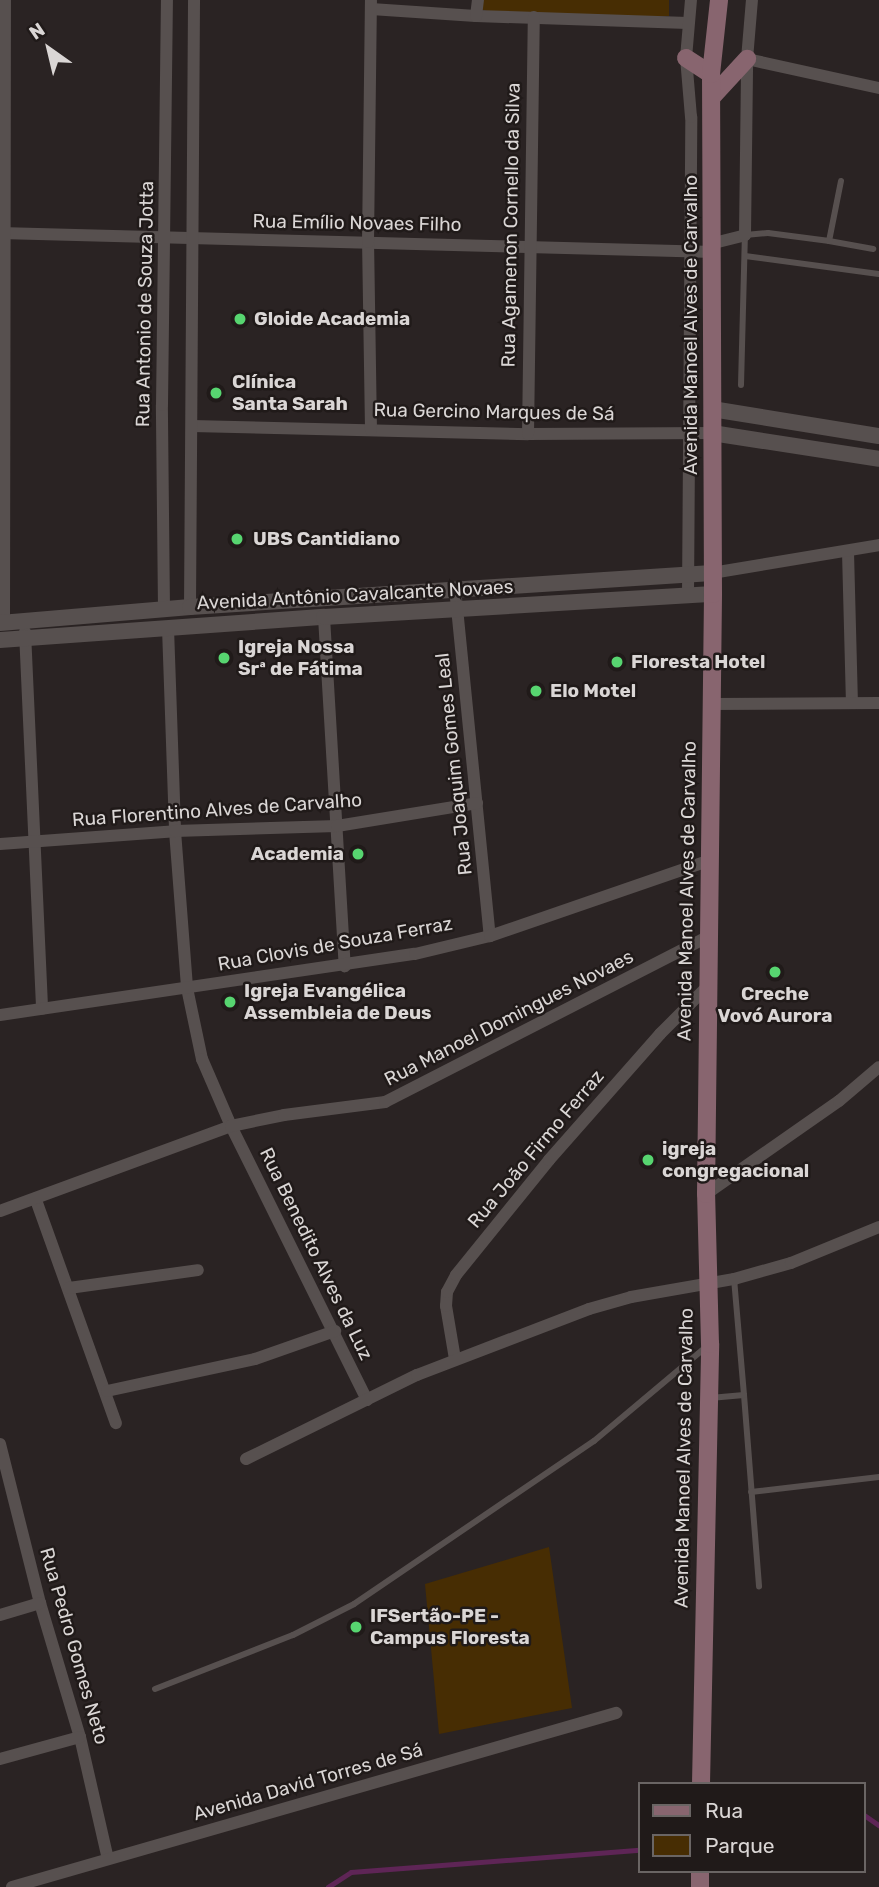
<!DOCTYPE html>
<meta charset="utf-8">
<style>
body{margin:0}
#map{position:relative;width:879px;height:1887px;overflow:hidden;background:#2a2323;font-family:Rubik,sans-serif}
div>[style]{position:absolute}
.green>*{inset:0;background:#472d03}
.stream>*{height:4.5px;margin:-2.25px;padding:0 2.25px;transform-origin:2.25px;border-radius:2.25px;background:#5e2556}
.service>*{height:6px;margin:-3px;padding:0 3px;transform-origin:3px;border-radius:3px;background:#57504f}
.minor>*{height:12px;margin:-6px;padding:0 6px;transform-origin:6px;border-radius:6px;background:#57504f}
.tertiary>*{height:16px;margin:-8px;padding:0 8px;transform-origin:8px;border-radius:8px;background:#57504f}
.secondary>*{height:18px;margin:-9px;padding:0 9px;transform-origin:9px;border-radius:9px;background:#88656f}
.dots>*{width:19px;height:19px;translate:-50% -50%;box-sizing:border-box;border:4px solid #201a19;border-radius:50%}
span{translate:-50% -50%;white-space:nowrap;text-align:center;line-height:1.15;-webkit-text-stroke:5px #201a19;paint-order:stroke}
.street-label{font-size:19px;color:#dad6d5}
.poi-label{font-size:19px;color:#dad6d5;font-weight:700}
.left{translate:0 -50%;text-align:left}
.right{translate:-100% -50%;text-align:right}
.legend{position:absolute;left:638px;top:1782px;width:228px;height:91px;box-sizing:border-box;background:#201a19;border:2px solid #6a6564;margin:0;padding:9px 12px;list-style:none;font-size:21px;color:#dad6d5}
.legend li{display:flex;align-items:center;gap:14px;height:35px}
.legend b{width:35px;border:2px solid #6a6564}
.north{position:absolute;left:14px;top:14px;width:70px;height:70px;-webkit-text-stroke:5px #201a19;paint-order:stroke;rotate:326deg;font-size:19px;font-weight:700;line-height:28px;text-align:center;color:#dad6d5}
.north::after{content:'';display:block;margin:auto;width:24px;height:32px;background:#dad6d5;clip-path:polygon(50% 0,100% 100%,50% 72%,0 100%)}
</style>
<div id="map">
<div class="green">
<i style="clip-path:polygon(480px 0,669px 0,669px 16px,523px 19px,478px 9px)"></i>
<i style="clip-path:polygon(549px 1547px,572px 1708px,439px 1734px,425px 1584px)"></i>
</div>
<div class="stream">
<i style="left:863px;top:1814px;width:19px;rotate:35deg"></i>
<i style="left:328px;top:1887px;width:27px;rotate:-33deg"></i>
<i style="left:351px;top:1872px;width:289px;rotate:-4.4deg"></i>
</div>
<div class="service">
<i style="left:841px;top:181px;width:61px;rotate:101.3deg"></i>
<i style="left:829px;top:241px;width:45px;rotate:10.3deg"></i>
<i style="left:745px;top:256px;width:135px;rotate:7.7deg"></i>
<i style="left:741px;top:385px;width:150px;rotate:-88.5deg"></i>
<i style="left:745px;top:235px;width:23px;rotate:-5deg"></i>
<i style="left:768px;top:233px;width:62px;rotate:7.5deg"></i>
<i style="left:744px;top:1395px;width:192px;rotate:85.5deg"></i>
<i style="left:710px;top:1398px;width:34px;rotate:-5deg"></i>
<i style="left:744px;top:1395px;width:116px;rotate:-94.9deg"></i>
<i style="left:751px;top:1492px;width:129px;rotate:-6.7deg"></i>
<i style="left:155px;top:1689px;width:148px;rotate:-21.4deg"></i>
<i style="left:293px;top:1635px;width:68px;rotate:-26.9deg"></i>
<i style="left:354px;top:1604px;width:290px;rotate:-34.2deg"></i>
<i style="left:594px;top:1441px;width:146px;rotate:-40deg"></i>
</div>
<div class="minor">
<i style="left:371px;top:9px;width:105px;rotate:3.8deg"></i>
<i style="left:476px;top:16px;width:212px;rotate:1.9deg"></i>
<i style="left:476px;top:16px;width:16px;rotate:-83deg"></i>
<i style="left:747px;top:59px;width:135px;rotate:12.4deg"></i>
<i style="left:0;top:233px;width:714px;rotate:1.52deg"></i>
<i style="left:714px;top:243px;width:32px;rotate:-14deg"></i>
<i style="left:745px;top:235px;width:176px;rotate:-89.3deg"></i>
<i style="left:747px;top:59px;width:59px;rotate:-85.2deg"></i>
<i style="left:192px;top:426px;width:336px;rotate:1.4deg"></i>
<i style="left:528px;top:434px;width:184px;rotate:-0.3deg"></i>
<i style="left:371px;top:430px;width:188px;rotate:-90.9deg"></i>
<i style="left:368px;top:242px;width:242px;rotate:-89.3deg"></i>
<i style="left:528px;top:434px;width:417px;rotate:-89.2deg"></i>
<i style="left:848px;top:552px;width:151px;rotate:88.5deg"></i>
<i style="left:712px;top:573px;width:169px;rotate:-9.5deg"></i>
<i style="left:455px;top:588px;width:350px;rotate:84.3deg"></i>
<i style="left:688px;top:595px;width:478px;rotate:-89.6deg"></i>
<i style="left:691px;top:117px;width:59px;rotate:-94.8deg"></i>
<i style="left:686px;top:58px;width:58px;rotate:-85.1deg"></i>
<i style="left:190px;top:607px;width:607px;rotate:-89.62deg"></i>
<i style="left:164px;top:609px;width:204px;rotate:-90.6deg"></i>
<i style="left:162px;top:405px;width:405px;rotate:-89.3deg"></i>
<i style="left:324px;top:617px;width:350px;rotate:86.6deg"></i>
<i style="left:4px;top:623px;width:623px;rotate:-89.91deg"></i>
<i style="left:168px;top:628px;width:203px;rotate:88deg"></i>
<i style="left:175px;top:831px;width:157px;rotate:85.6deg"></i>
<i style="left:187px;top:988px;width:73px;rotate:78.1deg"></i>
<i style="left:202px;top:1059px;width:73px;rotate:66.6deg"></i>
<i style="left:231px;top:1126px;width:306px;rotate:63.6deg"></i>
<i style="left:25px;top:632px;width:377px;rotate:87.4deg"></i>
<i style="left:711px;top:704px;width:168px;rotate:-0.3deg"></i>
<i style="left:0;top:844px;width:175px;rotate:-4.2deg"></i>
<i style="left:175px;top:831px;width:162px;rotate:-1.8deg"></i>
<i style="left:337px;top:826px;width:142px;rotate:-9.3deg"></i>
<i style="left:0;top:1015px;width:419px;rotate:-8.4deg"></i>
<i style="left:415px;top:954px;width:77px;rotate:-13.5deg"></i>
<i style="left:490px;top:936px;width:231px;rotate:-19deg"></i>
<i style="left:706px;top:1194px;width:162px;rotate:-35deg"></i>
<i style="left:839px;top:1101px;width:52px;rotate:-40.4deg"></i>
<i style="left:36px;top:1200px;width:237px;rotate:70.3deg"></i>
<i style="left:0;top:1211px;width:246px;rotate:-20.2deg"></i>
<i style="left:231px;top:1126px;width:54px;rotate:-11.7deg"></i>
<i style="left:284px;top:1115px;width:102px;rotate:-7.3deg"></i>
<i style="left:385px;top:1102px;width:364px;rotate:-27.1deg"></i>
<i style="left:69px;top:1288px;width:130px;rotate:-7.9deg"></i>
<i style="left:455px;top:1359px;width:54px;rotate:-99.6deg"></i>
<i style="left:446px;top:1306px;width:14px;rotate:-86deg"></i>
<i style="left:447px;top:1292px;width:19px;rotate:-62deg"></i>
<i style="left:456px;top:1275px;width:148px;rotate:-51deg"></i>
<i style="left:549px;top:1160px;width:168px;rotate:-48.6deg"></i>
<i style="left:660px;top:1034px;width:66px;rotate:-45deg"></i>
<i style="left:107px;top:1391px;width:151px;rotate:-12.2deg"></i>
<i style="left:255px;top:1359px;width:85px;rotate:-19.3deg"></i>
<i style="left:0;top:1444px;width:164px;rotate:75.9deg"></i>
<i style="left:40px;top:1603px;width:140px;rotate:73.4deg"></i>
<i style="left:80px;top:1737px;width:125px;rotate:77.1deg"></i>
<i style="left:246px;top:1459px;width:191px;rotate:-26.2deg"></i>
<i style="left:417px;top:1375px;width:184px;rotate:-21deg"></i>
<i style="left:589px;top:1309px;width:44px;rotate:-15.9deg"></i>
<i style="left:631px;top:1297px;width:105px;rotate:-9.9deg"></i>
<i style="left:734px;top:1279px;width:59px;rotate:-15.7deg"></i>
<i style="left:791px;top:1263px;width:95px;rotate:-22.2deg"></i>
<i style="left:0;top:1615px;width:42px;rotate:-16.7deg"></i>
<i style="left:0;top:1759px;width:83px;rotate:-15.4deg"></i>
<i style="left:12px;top:1887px;width:629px;rotate:-16.07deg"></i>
</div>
<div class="tertiary">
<i style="left:712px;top:409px;width:169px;rotate:9.2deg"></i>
<i style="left:712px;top:433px;width:169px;rotate:8.8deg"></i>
<i style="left:0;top:623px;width:191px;rotate:-4.8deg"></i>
<i style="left:190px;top:607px;width:523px;rotate:-3.73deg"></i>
<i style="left:0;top:640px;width:325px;rotate:-4.1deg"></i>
<i style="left:324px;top:617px;width:390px;rotate:-3.4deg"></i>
</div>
<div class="secondary">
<i style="left:686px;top:58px;width:30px;rotate:33deg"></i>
<i style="left:712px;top:97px;width:52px;rotate:-47.4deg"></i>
<i style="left:701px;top:1784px;width:440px;rotate:-88.8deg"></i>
<i style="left:710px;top:1344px;width:150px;rotate:-91.5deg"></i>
<i style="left:706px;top:1194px;width:600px;rotate:-89.33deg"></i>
<i style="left:713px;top:594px;width:520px;rotate:-90.22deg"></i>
<i style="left:711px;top:74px;width:74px;rotate:-83.8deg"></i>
<i style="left:700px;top:1871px;width:16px;rotate:90deg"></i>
</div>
<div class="dots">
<i style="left:240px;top:319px;background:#57d570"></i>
<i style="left:216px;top:393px;background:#57d570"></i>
<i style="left:237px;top:539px;background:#57d570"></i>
<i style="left:224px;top:658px;background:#57d570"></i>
<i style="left:617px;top:662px;background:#57d570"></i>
<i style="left:536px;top:691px;background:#57d570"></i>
<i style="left:358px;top:854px;background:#57d570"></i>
<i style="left:775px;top:972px;background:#57d570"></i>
<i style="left:230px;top:1002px;background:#57d570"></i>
<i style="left:648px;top:1160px;background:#57d570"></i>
<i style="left:356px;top:1627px;background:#57d570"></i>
</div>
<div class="street-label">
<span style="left:357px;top:223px;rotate:1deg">Rua Emílio Novaes Filho</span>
<span style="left:511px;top:225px;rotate:-89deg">Rua Agamenon Cornello da Silva</span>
<span style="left:145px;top:304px;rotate:-89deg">Rua Antonio de Souza Jotta</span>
<span style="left:691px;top:325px;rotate:-90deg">Avenida Manoel Alves de Carvalho</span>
<span style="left:494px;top:412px;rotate:1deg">Rua Gercino Marques de Sá</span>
<span style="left:355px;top:595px;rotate:-3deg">Avenida Antônio Cavalcante Novaes</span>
<span style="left:454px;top:764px;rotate:-96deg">Rua Joaquim Gomes Leal</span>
<span style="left:217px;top:810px;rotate:-4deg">Rua Florentino Alves de Carvalho</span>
<span style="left:687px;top:891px;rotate:-89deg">Avenida Manoel Alves de Carvalho</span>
<span style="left:335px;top:944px;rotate:-10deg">Rua Clovis de Souza Ferraz</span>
<span style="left:509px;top:1018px;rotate:-27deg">Rua Manoel Domingues Novaes</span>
<span style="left:536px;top:1149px;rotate:-50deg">Rua João Firmo Ferraz</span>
<span style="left:316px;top:1254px;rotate:64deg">Rua Benedito Alves da Luz</span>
<span style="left:684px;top:1458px;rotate:-89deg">Avenida Manoel Alves de Carvalho</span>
<span style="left:74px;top:1646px;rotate:74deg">Rua Pedro Gomes Neto</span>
<span style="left:308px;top:1782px;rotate:-16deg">Avenida David Torres de Sá</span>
</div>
<div class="poi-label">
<span class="left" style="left:254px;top:319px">Gloide Academia</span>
<span class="left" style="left:232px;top:393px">Clínica<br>Santa Sarah</span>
<span class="left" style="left:253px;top:539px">UBS Cantidiano</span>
<span class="left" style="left:238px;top:658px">Igreja Nossa<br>Srª de Fátima</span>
<span class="left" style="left:631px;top:662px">Floresta Hotel</span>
<span class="left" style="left:550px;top:691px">Elo Motel</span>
<span class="right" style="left:344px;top:854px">Academia</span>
<span class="left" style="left:244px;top:1002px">Igreja Evangélica<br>Assembleia de Deus</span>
<span style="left:775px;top:1005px">Creche<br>Vovó Aurora</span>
<span class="left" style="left:662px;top:1160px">igreja<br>congregacional</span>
<span class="left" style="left:370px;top:1627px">IFSertão-PE -<br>Campus Floresta</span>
</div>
<ul class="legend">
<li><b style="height:9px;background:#88656f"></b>Rua</li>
<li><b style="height:19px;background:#472d03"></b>Parque</li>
</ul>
<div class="north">N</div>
</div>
